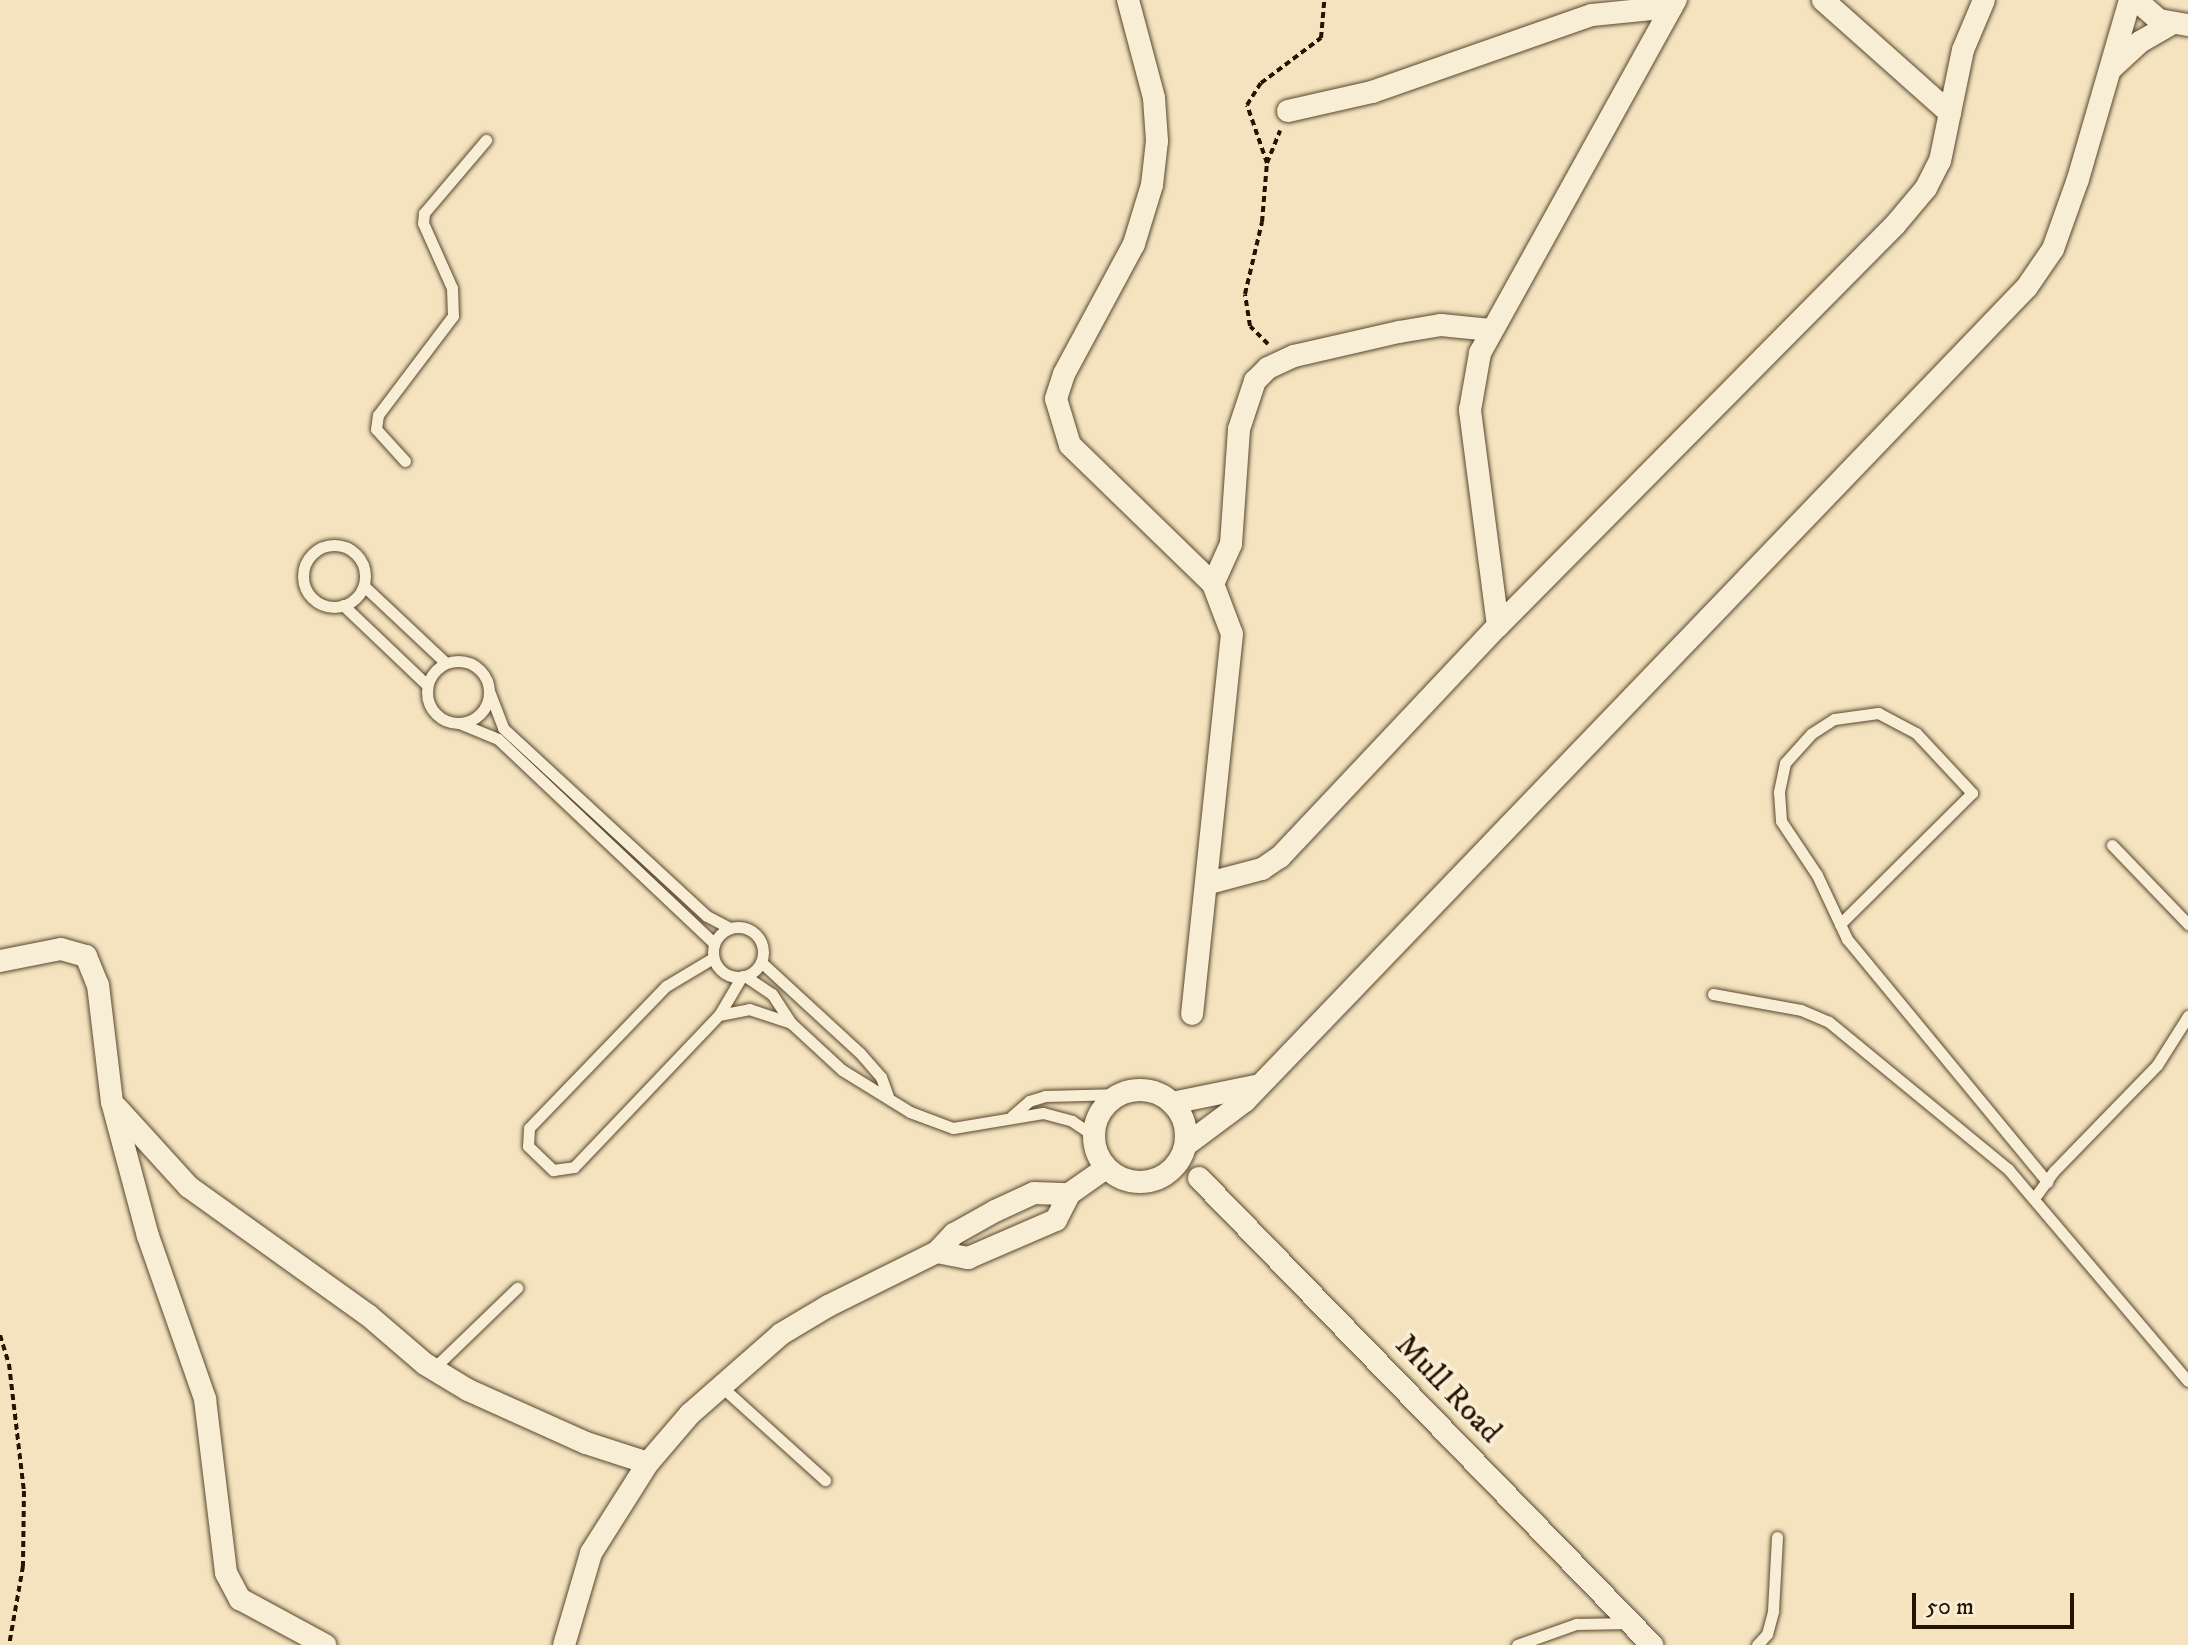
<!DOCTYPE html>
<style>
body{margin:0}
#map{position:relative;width:2188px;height:1645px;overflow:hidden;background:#f4e3be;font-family:"IM FELL DW Pica",serif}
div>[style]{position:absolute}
.path>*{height:4px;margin-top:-2px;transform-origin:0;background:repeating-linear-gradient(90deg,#251300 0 6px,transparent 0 10px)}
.roads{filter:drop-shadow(0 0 2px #594730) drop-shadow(0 0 2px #594730)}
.lane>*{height:11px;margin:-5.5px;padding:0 5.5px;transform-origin:5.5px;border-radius:5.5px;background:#f8edd5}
.lane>.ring{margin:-5.5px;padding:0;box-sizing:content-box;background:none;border:11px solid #f8edd5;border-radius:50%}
.street>*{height:22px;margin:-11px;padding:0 11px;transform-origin:11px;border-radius:11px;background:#f8edd5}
.street>.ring{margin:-11px;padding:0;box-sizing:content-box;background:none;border:22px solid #f8edd5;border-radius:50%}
span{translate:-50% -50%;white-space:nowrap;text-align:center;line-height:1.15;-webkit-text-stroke:8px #f8edd5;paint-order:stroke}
.street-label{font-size:32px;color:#251300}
.scale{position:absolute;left:1912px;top:1593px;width:162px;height:36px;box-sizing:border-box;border:4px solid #251300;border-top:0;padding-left:10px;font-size:24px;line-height:28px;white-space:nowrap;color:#251300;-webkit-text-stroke:6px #f8edd5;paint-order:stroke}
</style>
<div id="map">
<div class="path">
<i style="left:1267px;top:163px;width:61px;rotate:-109deg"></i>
<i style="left:1247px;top:105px;width:26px;rotate:-58deg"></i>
<i style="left:1261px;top:83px;width:75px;rotate:-36.9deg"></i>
<i style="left:1321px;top:38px;width:38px;rotate:-85deg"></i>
<i style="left:1268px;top:344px;width:25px;rotate:-135deg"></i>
<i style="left:1250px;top:326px;width:32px;rotate:-99deg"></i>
<i style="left:1245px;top:294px;width:74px;rotate:-76.7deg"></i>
<i style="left:1262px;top:222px;width:59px;rotate:-85.2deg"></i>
<i style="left:1267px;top:163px;width:35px;rotate:-68deg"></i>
<i style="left:0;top:1335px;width:30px;rotate:73deg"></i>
<i style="left:9px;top:1364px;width:128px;rotate:83.3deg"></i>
<i style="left:24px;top:1491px;width:75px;rotate:90.8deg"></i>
<i style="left:23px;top:1566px;width:80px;rotate:100deg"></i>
</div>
<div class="roads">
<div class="lane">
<i style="left:405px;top:461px;width:43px;rotate:-132.2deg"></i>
<i style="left:376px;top:429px;width:14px;rotate:-82deg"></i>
<i style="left:378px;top:415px;width:124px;rotate:-52.9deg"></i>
<i style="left:453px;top:316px;width:28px;rotate:-92deg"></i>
<i style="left:452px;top:288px;width:71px;rotate:-114deg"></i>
<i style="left:423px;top:223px;width:10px;rotate:-84deg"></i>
<i style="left:424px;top:213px;width:96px;rotate:-49.7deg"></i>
<i class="ring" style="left:303px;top:545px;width:51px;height:51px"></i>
<i style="left:364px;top:586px;width:112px;rotate:43.2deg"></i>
<i style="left:343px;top:605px;width:116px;rotate:43.6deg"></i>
<i class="ring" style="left:427px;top:661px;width:51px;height:51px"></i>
<i style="left:489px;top:691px;width:40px;rotate:69deg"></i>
<i style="left:503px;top:728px;width:277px;rotate:42.7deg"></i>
<i style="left:707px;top:916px;width:26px;rotate:28deg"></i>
<i style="left:459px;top:723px;width:42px;rotate:22.3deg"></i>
<i style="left:498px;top:739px;width:297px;rotate:43.4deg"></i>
<i style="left:2112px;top:845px;width:110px;rotate:46.1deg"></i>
<i style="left:1840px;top:924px;width:186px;rotate:-44.8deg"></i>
<i style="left:1972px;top:793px;width:82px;rotate:-133deg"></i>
<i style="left:1916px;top:733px;width:43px;rotate:-152.2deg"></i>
<i style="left:1878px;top:713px;width:44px;rotate:172.2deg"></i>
<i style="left:1834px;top:719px;width:27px;rotate:147deg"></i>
<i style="left:1811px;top:734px;width:39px;rotate:132deg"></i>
<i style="left:1785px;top:763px;width:30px;rotate:102deg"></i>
<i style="left:1779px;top:792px;width:29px;rotate:86deg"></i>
<i style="left:1781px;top:821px;width:65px;rotate:56.3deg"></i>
<i style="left:1817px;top:875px;width:54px;rotate:64.9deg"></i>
<i style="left:1840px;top:924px;width:17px;rotate:65deg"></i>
<i style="left:1847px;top:939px;width:315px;rotate:50.5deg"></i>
<i class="ring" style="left:713px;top:927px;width:39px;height:39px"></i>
<i style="left:713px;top:958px;width:55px;rotate:149.2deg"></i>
<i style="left:666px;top:986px;width:197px;rotate:134deg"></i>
<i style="left:529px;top:1128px;width:18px;rotate:93deg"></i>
<i style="left:528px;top:1146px;width:35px;rotate:44deg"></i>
<i style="left:553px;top:1170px;width:21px;rotate:-8deg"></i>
<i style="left:574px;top:1167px;width:210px;rotate:-46.4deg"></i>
<i style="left:719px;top:1015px;width:31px;rotate:-11deg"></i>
<i style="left:749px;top:1009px;width:44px;rotate:18.4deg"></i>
<i style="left:761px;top:962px;width:134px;rotate:42.6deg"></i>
<i style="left:860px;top:1053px;width:32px;rotate:49deg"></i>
<i style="left:881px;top:1077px;width:20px;rotate:70deg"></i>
<i style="left:745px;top:976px;width:32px;rotate:34deg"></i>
<i style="left:772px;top:994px;width:35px;rotate:57deg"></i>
<i style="left:791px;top:1023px;width:69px;rotate:42.7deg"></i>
<i style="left:842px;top:1070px;width:80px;rotate:31.7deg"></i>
<i style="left:910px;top:1112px;width:46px;rotate:20.4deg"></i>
<i style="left:953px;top:1128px;width:91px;rotate:-9.5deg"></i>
<i style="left:1043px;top:1113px;width:30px;rotate:15deg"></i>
<i style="left:1072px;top:1121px;width:27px;rotate:34deg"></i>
<i style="left:1713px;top:994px;width:89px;rotate:10.3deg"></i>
<i style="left:1801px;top:1010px;width:30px;rotate:23deg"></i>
<i style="left:1829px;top:1022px;width:232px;rotate:39.4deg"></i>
<i style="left:2008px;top:1169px;width:278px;rotate:49.7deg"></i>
<i style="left:719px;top:1015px;width:45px;rotate:-59.5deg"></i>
<i style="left:1012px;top:1116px;width:23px;rotate:-41deg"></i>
<i style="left:1029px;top:1101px;width:17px;rotate:-17deg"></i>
<i style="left:1045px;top:1096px;width:77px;rotate:-1.5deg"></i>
<i style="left:2035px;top:1197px;width:32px;rotate:-54deg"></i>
<i style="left:2054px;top:1171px;width:148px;rotate:-45.8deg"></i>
<i style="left:2157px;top:1065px;width:58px;rotate:-57.7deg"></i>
<i style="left:433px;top:1369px;width:117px;rotate:-44deg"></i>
<i style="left:722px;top:1387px;width:139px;rotate:42.1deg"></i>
<i style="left:1517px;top:1645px;width:63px;rotate:-19.6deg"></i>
<i style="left:1576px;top:1624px;width:53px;rotate:-1.1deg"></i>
<i style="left:1757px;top:1645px;width:15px;rotate:-48deg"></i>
<i style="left:1767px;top:1634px;width:24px;rotate:-75deg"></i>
<i style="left:1773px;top:1611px;width:74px;rotate:-86.9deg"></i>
</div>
<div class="street">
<i style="left:1128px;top:0;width:101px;rotate:75.1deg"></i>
<i style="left:1154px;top:98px;width:43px;rotate:86deg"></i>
<i style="left:1157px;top:141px;width:44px;rotate:96.5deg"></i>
<i style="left:1152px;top:185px;width:62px;rotate:107deg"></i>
<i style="left:1134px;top:244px;width:148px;rotate:118.3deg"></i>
<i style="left:1064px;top:374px;width:26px;rotate:108deg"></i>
<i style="left:1056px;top:399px;width:48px;rotate:73.1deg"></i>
<i style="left:1070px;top:445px;width:199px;rotate:44.2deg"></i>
<i style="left:1213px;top:584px;width:53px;rotate:69.2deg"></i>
<i style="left:1232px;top:634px;width:382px;rotate:96deg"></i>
<i style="left:1823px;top:0;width:170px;rotate:41.7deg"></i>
<i style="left:2136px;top:0;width:30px;rotate:41deg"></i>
<i style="left:2159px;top:20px;width:29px;rotate:10deg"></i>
<i style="left:2112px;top:68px;width:38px;rotate:-43deg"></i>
<i style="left:2140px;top:42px;width:36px;rotate:-30deg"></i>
<i style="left:1288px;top:111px;width:86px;rotate:-12.7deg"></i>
<i style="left:1372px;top:92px;width:233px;rotate:-19.3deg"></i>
<i style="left:1592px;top:15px;width:80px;rotate:-5.7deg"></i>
<i style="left:1213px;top:584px;width:44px;rotate:-65.8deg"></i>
<i style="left:1231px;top:544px;width:115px;rotate:-86deg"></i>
<i style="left:1239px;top:429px;width:51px;rotate:-71.6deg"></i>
<i style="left:1255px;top:381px;width:18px;rotate:-45deg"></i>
<i style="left:1268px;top:368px;width:29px;rotate:-25deg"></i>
<i style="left:1294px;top:356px;width:108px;rotate:-12.9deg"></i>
<i style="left:1399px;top:332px;width:43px;rotate:-9.5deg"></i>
<i style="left:1441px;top:325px;width:50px;rotate:5.7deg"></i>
<i style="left:1498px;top:626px;width:218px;rotate:-97.4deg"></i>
<i style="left:1470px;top:410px;width:58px;rotate:-80deg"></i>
<i style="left:1480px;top:353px;width:404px;rotate:-61deg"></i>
<i style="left:1209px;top:883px;width:55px;rotate:-14.8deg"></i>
<i style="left:1262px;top:869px;width:22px;rotate:-34deg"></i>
<i style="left:1280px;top:857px;width:318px;rotate:-46.7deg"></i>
<i style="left:1498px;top:626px;width:564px;rotate:-45.29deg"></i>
<i style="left:1895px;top:225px;width:48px;rotate:-50deg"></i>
<i style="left:1926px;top:188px;width:30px;rotate:-63deg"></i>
<i style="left:1940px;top:161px;width:113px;rotate:-78.3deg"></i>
<i style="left:1963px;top:50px;width:54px;rotate:-67.2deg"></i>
<i style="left:0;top:961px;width:62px;rotate:-11.1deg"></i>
<i style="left:61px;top:949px;width:26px;rotate:16deg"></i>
<i style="left:86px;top:956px;width:31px;rotate:68deg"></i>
<i style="left:98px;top:985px;width:118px;rotate:83.2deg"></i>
<i style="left:112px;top:1102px;width:139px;rotate:75deg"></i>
<i style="left:148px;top:1236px;width:173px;rotate:70.7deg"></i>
<i style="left:205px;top:1399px;width:175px;rotate:83.1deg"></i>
<i style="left:226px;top:1573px;width:30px;rotate:62deg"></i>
<i style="left:240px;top:1599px;width:97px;rotate:28.4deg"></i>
<i class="ring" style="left:1094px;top:1090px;width:70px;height:70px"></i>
<i style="left:1172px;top:1103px;width:85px;rotate:-11.6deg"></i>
<i style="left:117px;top:1108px;width:107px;rotate:47.7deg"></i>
<i style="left:189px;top:1187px;width:220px;rotate:35.6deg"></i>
<i style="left:368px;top:1315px;width:75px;rotate:40.7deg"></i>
<i style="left:425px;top:1364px;width:50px;rotate:31.2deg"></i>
<i style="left:468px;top:1390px;width:129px;rotate:24.2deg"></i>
<i style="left:586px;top:1443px;width:65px;rotate:17.9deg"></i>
<i style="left:1186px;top:1145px;width:74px;rotate:-36.7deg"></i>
<i style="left:1245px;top:1101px;width:1129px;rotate:-46.15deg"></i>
<i style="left:2027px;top:287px;width:46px;rotate:-55.6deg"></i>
<i style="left:2053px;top:249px;width:74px;rotate:-70.3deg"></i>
<i style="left:2078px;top:179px;width:186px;rotate:-73.8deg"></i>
<i style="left:1199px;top:1178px;width:651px;rotate:45.87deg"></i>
<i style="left:937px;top:1252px;width:32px;rotate:11deg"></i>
<i style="left:968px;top:1258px;width:96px;rotate:-23.4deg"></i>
<i style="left:1056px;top:1220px;width:29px;rotate:-63deg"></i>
<i style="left:1069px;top:1194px;width:45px;rotate:-35.1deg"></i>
<i style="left:564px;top:1645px;width:96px;rotate:-73.6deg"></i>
<i style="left:591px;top:1553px;width:107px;rotate:-57.7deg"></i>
<i style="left:648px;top:1463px;width:65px;rotate:-49.4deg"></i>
<i style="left:690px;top:1414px;width:121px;rotate:-41.3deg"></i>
<i style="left:781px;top:1334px;width:55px;rotate:-30.8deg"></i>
<i style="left:828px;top:1306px;width:122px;rotate:-26.4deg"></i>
<i style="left:937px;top:1252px;width:25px;rotate:-47deg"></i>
<i style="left:954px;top:1234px;width:47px;rotate:-29.3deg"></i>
<i style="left:995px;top:1211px;width:43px;rotate:-24.8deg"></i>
<i style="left:1034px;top:1193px;width:35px;rotate:2deg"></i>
</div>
</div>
<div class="street-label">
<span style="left:1448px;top:1389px;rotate:46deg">Mull Road</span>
</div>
<div class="scale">50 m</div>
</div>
